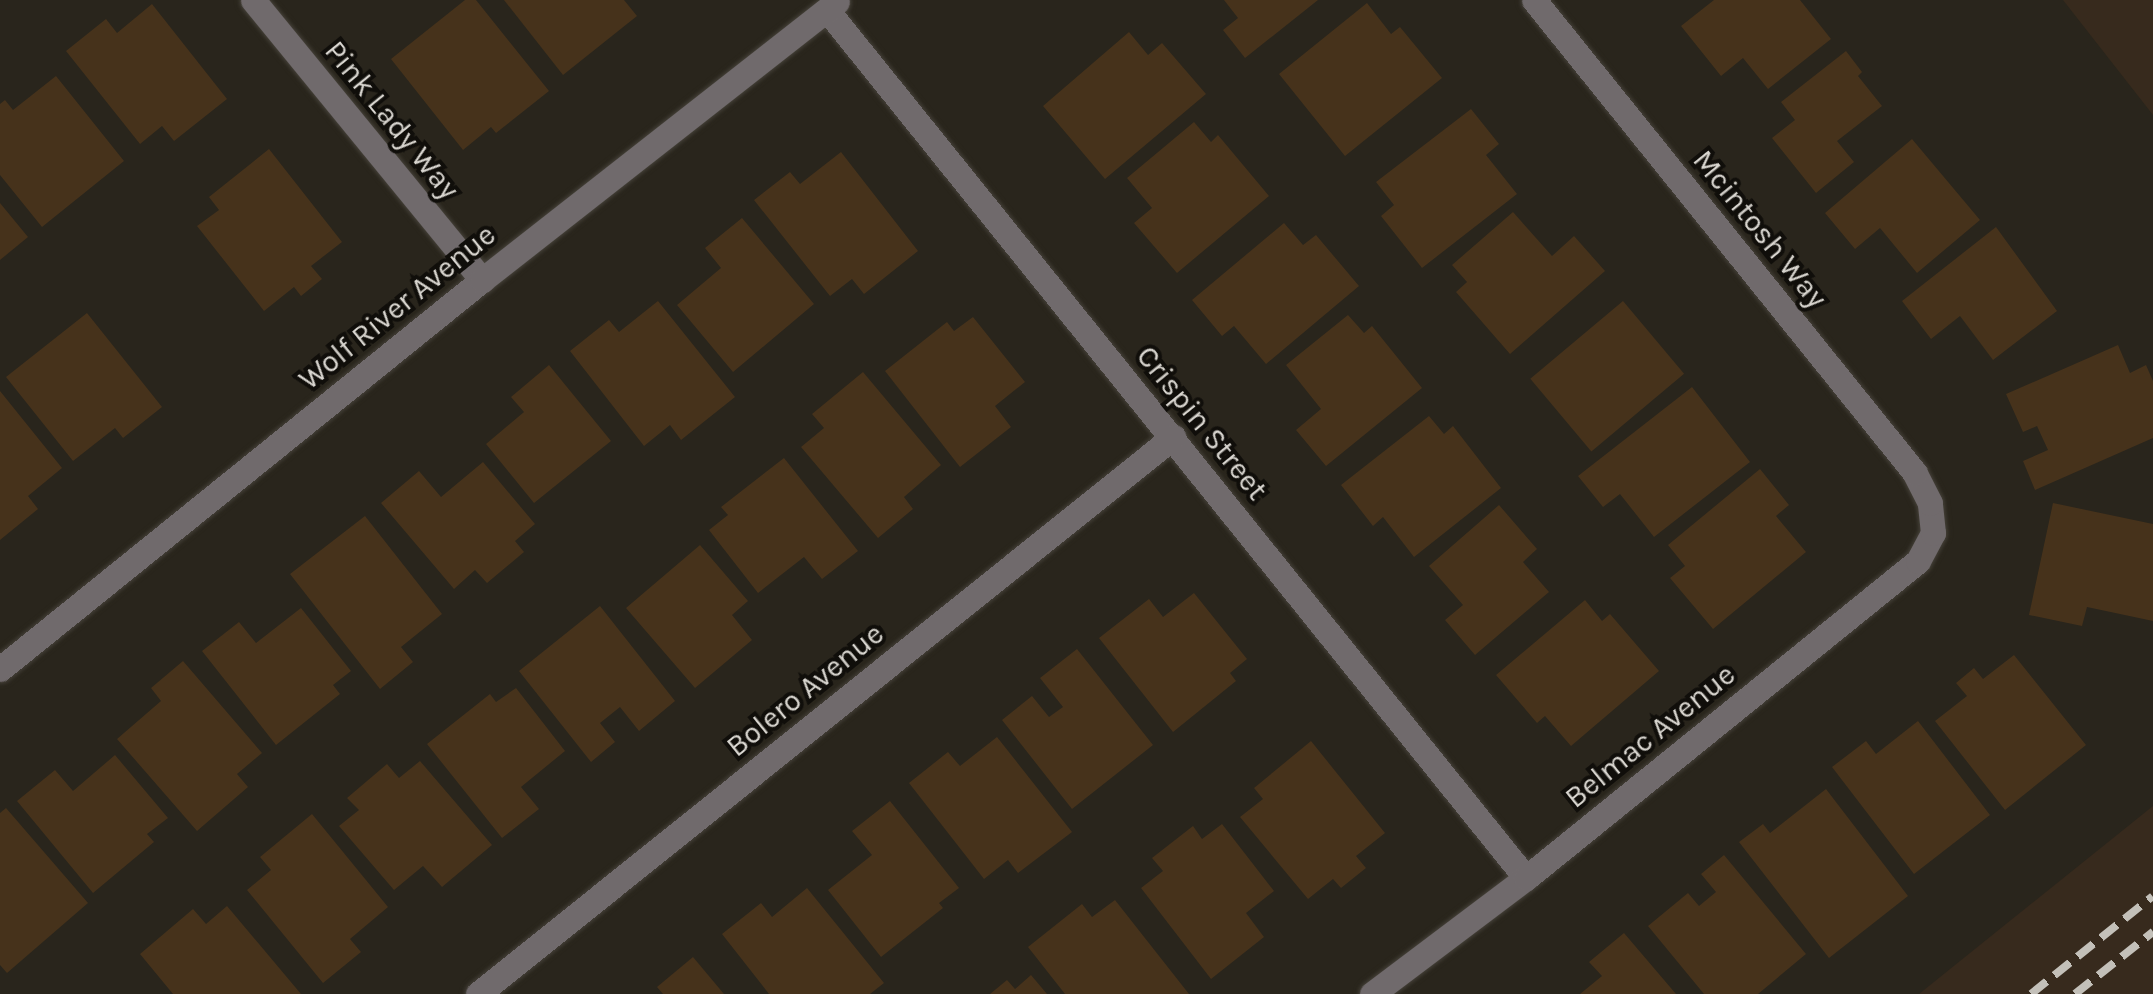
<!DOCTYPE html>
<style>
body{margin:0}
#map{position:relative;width:2153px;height:994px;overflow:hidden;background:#29251c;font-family:Karla,sans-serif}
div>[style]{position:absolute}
.industrial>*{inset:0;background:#372a1d}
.building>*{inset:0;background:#46321b;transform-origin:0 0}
.roads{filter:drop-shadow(0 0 2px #454139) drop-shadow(0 0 2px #454139)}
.minor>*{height:25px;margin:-12.5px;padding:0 12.5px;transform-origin:12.5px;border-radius:12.5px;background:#706a6c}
.rail>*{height:8px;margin-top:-4px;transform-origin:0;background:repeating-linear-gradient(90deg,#c3c0b9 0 20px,transparent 0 30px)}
span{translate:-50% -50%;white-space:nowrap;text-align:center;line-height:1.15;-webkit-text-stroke:8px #100e0a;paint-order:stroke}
.street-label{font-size:30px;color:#d9d6d0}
</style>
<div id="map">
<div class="industrial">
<i style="clip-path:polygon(2063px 0,2153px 0,2153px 115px)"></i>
<i style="clip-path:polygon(2153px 806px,2153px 994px,1919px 994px)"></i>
</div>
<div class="building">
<i style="clip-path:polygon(465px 0,476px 0,549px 91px,496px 133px,491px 127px,463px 150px,391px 59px)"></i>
<i style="clip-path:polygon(504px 0,624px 0,637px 16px,563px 75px)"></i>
<i style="clip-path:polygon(1224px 0,1318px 0,1245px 58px,1223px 30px,1238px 18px)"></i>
<i style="clip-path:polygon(1714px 0,1800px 0,1831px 39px,1768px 89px,1743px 58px,1721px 76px,1681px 26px)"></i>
<i style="clip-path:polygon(1367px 3px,1391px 34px,1400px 27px,1442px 78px,1345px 156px,1279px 74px)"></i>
<i style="clip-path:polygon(152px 4px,227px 99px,174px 141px,162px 126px,140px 144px,66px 51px,106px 19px,117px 33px)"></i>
<i style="clip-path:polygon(1129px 32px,1148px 55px,1162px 43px,1206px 94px,1105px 179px,1043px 106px)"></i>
<i style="clip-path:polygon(1846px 51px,1862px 72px,1858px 76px,1882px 106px,1837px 141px,1854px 162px,1816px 193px,1772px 138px,1795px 120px,1781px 102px)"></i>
<i style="clip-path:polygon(56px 76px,124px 161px,42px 227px,0 175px,0 104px,5px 100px,13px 110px)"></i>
<i style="clip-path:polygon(1471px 109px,1499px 144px,1486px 155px,1517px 194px,1422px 268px,1381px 216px,1394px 205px,1376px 182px)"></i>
<i style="clip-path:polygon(1194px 122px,1211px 142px,1218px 135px,1269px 196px,1177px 273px,1134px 223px,1152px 208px,1127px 178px)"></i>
<i style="clip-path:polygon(1912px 139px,1980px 220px,1917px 273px,1880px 228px,1855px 249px,1825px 213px)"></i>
<i style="clip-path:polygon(269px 149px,342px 242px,311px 266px,322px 279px,301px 296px,294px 287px,264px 311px,197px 226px,219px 210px,209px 197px)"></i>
<i style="clip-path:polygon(841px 152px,918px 251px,864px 294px,852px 279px,830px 296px,754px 200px,790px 172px,800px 184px)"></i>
<i style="clip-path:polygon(0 203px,28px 237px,0 260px)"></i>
<i style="clip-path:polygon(1513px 212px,1552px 256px,1574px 236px,1605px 271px,1510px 354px,1456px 292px,1467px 282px,1452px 265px)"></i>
<i style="clip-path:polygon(742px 218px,814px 304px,733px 372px,677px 305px,721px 268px,705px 248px)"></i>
<i style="clip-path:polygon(1284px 223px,1303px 245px,1316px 235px,1359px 286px,1266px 364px,1234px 326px,1222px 336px,1192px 300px)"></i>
<i style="clip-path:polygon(1996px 227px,2057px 311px,1993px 360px,1960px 316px,1931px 339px,1902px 301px)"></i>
<i style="clip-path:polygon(658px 301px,735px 397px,681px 440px,670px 425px,644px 446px,570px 351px,609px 320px,619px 332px)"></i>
<i style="left:1623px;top:301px;width:95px;height:121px;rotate:50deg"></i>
<i style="clip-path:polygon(87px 313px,162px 407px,123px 438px,115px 428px,73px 461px,6px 377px)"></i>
<i style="clip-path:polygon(1348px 315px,1364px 333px,1372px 326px,1422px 388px,1326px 466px,1296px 430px,1321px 409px,1286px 365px)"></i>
<i style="clip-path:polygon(973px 317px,1025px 382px,995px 406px,1011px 427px,960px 467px,885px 371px,947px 322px,954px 331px)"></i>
<i style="clip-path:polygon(2118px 345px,2130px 373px,2146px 365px,2153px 381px,2153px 438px,2035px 490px,2023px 461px,2048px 450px,2037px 426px,2023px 432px,2006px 394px)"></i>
<i style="clip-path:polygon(549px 365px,611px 441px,534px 503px,486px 444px,524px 412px,511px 397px)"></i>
<i style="clip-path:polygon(863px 372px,941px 465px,904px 497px,913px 509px,878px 538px,801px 447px,824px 428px,812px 414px)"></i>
<i style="clip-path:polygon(1692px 387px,1750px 462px,1654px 537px,1620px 494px,1603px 507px,1578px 476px)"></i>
<i style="clip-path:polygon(0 391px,62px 468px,28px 496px,38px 509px,0 540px)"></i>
<i style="clip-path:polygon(1429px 416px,1444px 434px,1453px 426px,1501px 488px,1414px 557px,1383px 517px,1373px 526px,1341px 485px)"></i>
<i style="clip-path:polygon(784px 458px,858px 551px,822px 579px,804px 557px,758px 593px,709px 530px,728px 515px,721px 507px)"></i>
<i style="clip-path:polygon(483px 462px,535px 524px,515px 541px,524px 552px,487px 583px,475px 570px,454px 589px,381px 503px,419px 471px,441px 497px)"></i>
<i style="clip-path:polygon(1760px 469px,1789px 505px,1776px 516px,1806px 552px,1713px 629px,1670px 578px,1685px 566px,1668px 545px)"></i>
<i style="clip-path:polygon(2053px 503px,2153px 524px,2153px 621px,2087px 607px,2082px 626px,2029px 615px)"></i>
<i style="clip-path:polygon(1499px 505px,1537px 549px,1523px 562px,1549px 592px,1475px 655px,1445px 620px,1463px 605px,1429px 566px)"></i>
<i style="clip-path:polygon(365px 516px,442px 614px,401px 647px,413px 662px,380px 689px,290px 574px)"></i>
<i style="clip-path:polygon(700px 545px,748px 601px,732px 615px,752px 640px,695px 688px,626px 608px)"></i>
<i style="clip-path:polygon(1194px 593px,1247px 659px,1230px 673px,1236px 681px,1173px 732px,1099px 638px,1149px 599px,1163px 617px)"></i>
<i style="clip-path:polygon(1585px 600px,1602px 621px,1610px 614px,1659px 671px,1571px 746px,1545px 716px,1537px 723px,1496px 675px)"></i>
<i style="clip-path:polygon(600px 606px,675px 701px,639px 731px,620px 707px,600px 723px,615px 742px,591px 762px,519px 671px)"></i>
<i style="clip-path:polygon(301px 608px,351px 671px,333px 685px,340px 694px,276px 745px,202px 651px,239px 622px,256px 643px)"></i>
<i style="clip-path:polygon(1077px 649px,1153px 745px,1072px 809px,1002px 720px,1032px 696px,1049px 717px,1063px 707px,1040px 678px)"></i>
<i style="clip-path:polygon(2014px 655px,2086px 745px,2005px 810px,1935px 721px,1967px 696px,1956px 683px,1974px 668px,1983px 679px)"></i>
<i style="clip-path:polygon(183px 661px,262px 753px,237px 774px,248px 787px,197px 831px,117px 739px,161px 701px,151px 688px)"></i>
<i style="clip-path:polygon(516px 688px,565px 751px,521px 787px,539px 809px,502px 838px,427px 744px,490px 694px,496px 702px)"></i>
<i style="clip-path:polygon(1918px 721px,1990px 815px,1914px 874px,1832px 767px,1866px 741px,1876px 754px)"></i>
<i style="clip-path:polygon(997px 737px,1072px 832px,1018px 873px,1008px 860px,984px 879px,909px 783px,948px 752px,960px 766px)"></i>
<i style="clip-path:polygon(1311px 741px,1385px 833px,1356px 856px,1366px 868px,1341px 888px,1333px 879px,1308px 899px,1240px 817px,1263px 799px,1254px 788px)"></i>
<i style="clip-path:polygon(115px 755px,168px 818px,147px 834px,154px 842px,93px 893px,17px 801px,55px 770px,73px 791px)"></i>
<i style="clip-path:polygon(420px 761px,492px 845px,442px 887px,423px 866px,394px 890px,339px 826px,359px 810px,347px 798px,387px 764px,399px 778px)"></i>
<i style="clip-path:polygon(1826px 789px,1908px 896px,1829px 958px,1739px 842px,1763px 824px,1770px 833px)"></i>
<i style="clip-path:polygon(890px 801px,959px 888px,939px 903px,943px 908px,881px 957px,828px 890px,872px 855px,852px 831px)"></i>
<i style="clip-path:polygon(6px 808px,88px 903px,7px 973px,0 965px,0 813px)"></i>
<i style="clip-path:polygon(312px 814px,388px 907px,350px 939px,361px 952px,323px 983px,247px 890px,271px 870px,260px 857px)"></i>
<i style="clip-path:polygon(1222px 824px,1274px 891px,1246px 913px,1264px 937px,1211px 979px,1141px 888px,1163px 871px,1152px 858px,1193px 826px,1202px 839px)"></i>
<i style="clip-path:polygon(1724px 855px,1806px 954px,1758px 994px,1704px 994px,1648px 926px,1688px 893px,1699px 906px,1716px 892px,1701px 874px)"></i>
<i style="clip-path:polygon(807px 888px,884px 983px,870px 994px,769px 994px,722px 934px,761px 903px,772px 917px)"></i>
<i style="clip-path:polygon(1115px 900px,1189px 994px,1065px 994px,1028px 947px,1082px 904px,1092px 917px)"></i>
<i style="clip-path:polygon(227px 906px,301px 994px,173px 994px,140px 954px,193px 909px,206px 924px)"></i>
<i style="clip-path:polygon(1624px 933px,1676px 994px,1580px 994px,1602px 976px,1589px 962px)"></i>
<i style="clip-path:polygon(693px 957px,724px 994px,663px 994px,657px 987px)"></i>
<i style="clip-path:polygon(1031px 975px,1047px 994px,990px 994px,1007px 980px,1015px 989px)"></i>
</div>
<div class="roads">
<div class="minor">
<i style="left:253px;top:0;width:362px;rotate:50.7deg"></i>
<i style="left:827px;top:10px;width:1114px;rotate:51.16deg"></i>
<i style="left:0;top:669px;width:619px;rotate:-38.91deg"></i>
<i style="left:482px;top:280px;width:451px;rotate:-38.1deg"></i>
<i style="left:478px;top:994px;width:891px;rotate:-38.71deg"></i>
<i style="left:1372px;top:994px;width:193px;rotate:-37deg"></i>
<i style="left:1526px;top:878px;width:504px;rotate:-38.96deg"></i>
<i style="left:1918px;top:561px;width:32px;rotate:-62deg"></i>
<i style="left:1933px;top:533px;width:30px;rotate:-96deg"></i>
<i style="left:1930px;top:503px;width:34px;rotate:-117deg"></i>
<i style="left:1915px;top:473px;width:607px;rotate:-128.85deg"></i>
</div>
</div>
<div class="rail">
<i style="left:2031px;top:994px;width:156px;rotate:-38.8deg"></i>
<i style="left:2075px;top:994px;width:100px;rotate:-38.5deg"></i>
</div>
<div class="street-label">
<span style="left:392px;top:120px;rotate:51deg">Pink Lady Way</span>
<span style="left:1760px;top:229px;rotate:51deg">Mcintosh Way</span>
<span style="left:397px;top:307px;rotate:-39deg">Wolf River Avenue</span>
<span style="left:1202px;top:423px;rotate:51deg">Crispin Street</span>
<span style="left:805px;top:690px;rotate:-39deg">Bolero Avenue</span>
<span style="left:1650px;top:736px;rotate:-39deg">Belmac Avenue</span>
</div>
</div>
